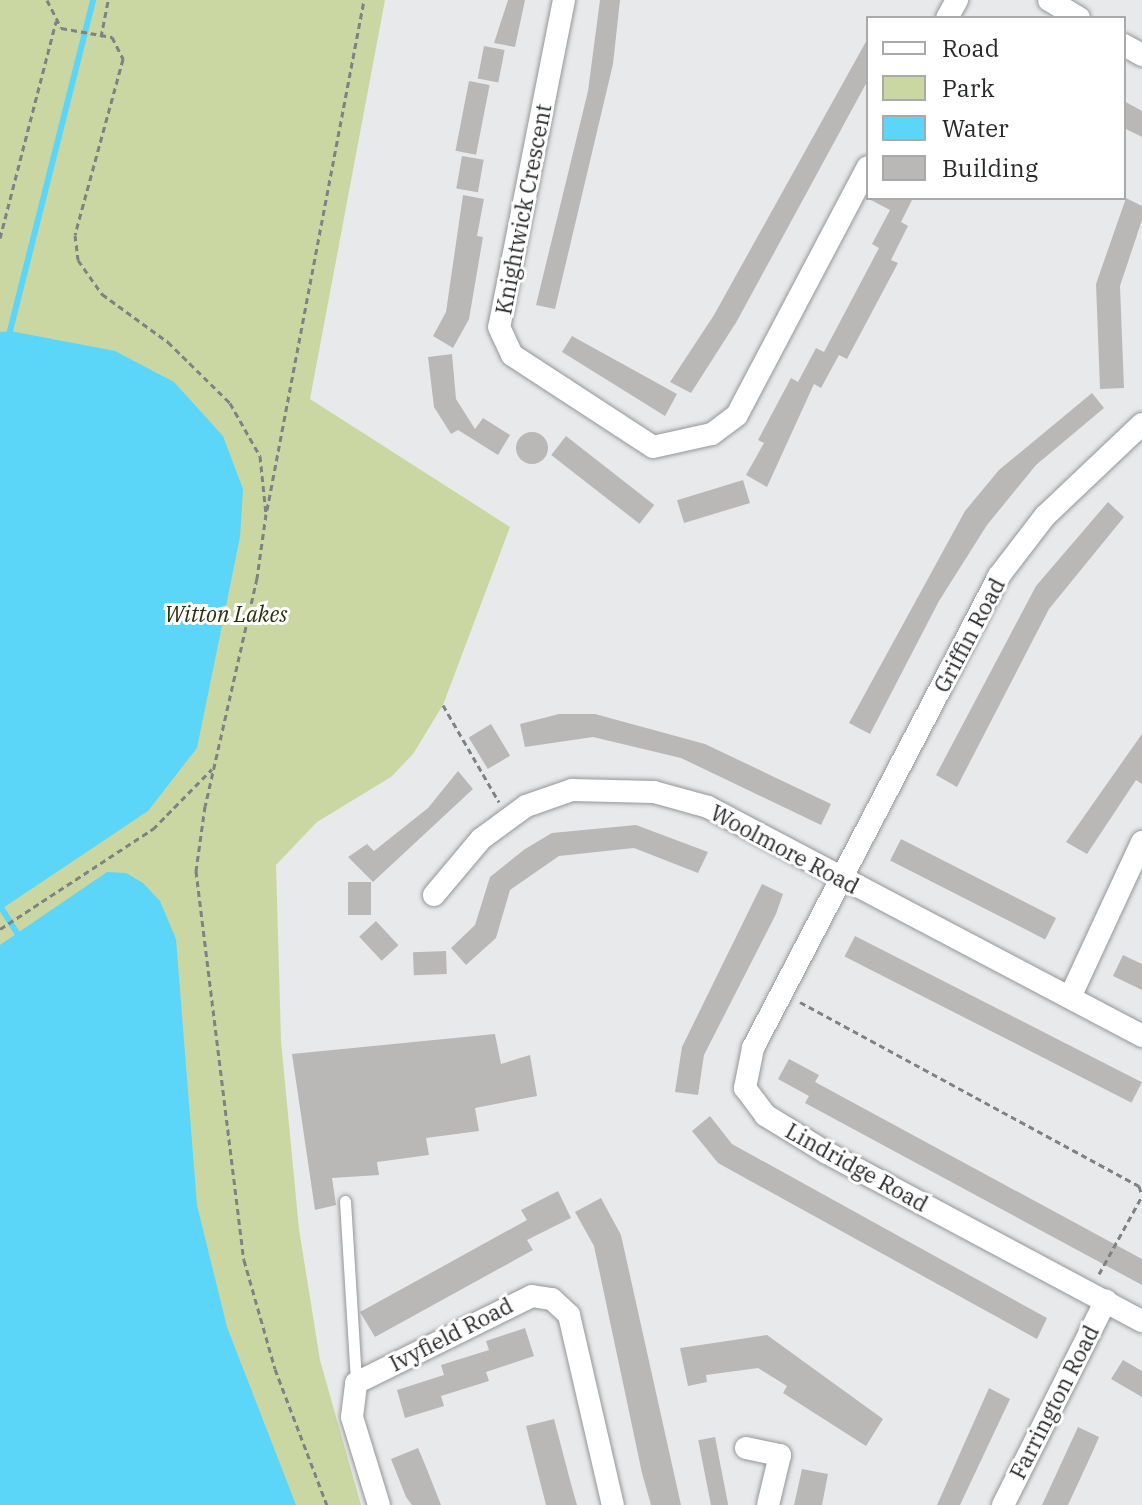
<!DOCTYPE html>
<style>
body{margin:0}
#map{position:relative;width:1142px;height:1505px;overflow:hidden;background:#e8e9eb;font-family:"IBM Plex Serif",serif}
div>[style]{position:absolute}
.green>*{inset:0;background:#cad7a2}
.water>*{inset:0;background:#5bd5f8}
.stream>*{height:6px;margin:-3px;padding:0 3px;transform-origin:3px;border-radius:3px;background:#5bd5f8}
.building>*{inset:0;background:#bab8b7;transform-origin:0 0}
.round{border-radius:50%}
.path>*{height:3px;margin-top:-1.5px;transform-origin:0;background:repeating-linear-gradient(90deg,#808182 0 6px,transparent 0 10px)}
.roads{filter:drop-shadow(0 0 2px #949697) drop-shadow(0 0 2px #949697)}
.service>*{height:11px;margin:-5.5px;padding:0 5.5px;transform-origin:5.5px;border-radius:5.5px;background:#fff}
.minor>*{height:22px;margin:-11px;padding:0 11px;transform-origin:11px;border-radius:11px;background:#fff}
span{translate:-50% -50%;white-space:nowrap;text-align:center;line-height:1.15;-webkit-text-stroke:6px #fff;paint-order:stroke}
.street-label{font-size:22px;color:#282929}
.park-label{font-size:22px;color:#29310a;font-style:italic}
.legend{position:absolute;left:866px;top:16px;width:260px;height:184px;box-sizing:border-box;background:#fff;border:2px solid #a9a9a9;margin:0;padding:10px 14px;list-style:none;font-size:24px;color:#282929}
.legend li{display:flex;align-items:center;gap:16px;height:40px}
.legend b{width:40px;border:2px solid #a9a9a9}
</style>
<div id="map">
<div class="green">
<i style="clip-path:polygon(0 0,385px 0,310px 399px,510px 527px,443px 705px,413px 754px,391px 777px,317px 822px,276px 865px,281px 1041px,299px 1229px,320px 1360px,361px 1505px,0 1505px)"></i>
</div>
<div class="water">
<i style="clip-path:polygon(10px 331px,115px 351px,174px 382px,223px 436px,243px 489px,240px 537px,197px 748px,148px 811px,0 910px,0 332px)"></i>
<i style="clip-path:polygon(107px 872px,126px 873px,143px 883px,160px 901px,176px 939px,197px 1205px,227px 1327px,296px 1505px,0 1505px,0 945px)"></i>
</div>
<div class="stream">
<i style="left:10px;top:331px;width:341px;rotate:-75.9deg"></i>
<i style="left:2px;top:909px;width:28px;rotate:58deg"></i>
</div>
<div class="building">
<i style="clip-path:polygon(508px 0,525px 0,515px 47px,494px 43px)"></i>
<i style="clip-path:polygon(600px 0,620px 0,613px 64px,555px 309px,536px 305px,588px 91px)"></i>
<i style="clip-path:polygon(868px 38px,868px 80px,737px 321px,691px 393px,670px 382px,714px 315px)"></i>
<i style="left:484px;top:46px;width:21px;height:33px;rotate:11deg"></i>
<i style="left:469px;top:81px;width:21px;height:71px;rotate:11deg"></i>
<i style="clip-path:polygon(1124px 101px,1142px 111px,1142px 137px,1124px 128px)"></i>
<i style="left:462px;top:156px;width:22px;height:33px;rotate:10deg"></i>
<i style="clip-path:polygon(463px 195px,484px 199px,477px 236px,483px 237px,469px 319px,453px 348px,433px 336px,446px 312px)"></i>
<i style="clip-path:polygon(867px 198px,913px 198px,901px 222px,908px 226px,891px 260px,898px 263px,847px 359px,839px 355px,821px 388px,814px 384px,767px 487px,746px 475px,764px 443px,758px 440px,791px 378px,798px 382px,816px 348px,824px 352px,879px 248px,872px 244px,890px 210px)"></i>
<i style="clip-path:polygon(1126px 198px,1142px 206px,1142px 220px,1120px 286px,1124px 388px,1100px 389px,1096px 284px)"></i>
<i style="clip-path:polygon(572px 336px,677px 394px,665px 416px,562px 352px)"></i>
<i style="clip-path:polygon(452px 354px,456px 399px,475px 429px,483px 418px,510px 435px,498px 455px,458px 430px,451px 434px,434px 407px,428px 357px)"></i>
<i style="clip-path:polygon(1092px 393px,1104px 408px,1036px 465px,987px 525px,939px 601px,870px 734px,849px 723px,965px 511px,999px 470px)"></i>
<i class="round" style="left:516px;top:432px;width:32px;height:32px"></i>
<i style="left:566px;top:436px;width:112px;height:24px;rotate:38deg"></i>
<i style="left:743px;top:480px;width:24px;height:69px;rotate:73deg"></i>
<i style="clip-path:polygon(1108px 502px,1124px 517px,1049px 609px,957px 787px,936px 775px,1036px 586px)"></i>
<i style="clip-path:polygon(559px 714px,595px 714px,705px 744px,831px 804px,821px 825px,681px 758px,593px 737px,525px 747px,520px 724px)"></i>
<i style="left:491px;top:724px;width:37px;height:26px;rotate:59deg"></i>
<i style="clip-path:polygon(1142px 734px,1142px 784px,1136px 780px,1087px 854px,1066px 842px)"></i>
<i style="clip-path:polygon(458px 771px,473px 789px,373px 882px,348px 857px,367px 844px,374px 851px,428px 808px)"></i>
<i style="clip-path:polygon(636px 825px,708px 852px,698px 873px,634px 848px,559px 856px,510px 890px,496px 938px,466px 965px,451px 948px,475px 925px,490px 877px,525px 849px,552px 833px)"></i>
<i style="left:901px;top:839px;width:174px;height:24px;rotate:27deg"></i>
<i style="left:348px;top:882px;width:23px;height:33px"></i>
<i style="clip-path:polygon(762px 884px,783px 894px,776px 914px,704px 1055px,698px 1095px,675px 1092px,682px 1047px)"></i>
<i style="left:376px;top:921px;width:33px;height:23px;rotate:47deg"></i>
<i style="left:855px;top:936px;width:322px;height:23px;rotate:27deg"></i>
<i style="left:446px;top:951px;width:23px;height:33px;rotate:88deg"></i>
<i style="clip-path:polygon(1123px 955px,1142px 964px,1142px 990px,1113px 976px)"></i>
<i style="clip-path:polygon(495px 1034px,501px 1064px,530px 1055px,537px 1096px,475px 1108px,479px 1131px,426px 1138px,429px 1155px,377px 1162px,379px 1175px,332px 1178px,336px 1205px,315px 1210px,292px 1054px)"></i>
<i style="clip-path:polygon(789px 1059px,819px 1075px,815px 1082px,1142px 1259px,1142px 1285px,805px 1103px,809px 1096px,778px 1079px)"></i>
<i style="clip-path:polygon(710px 1116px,732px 1144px,1047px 1318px,1037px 1339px,718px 1163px,692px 1131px)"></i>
<i style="clip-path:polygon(558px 1191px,571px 1218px,527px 1240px,533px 1250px,375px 1337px,360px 1312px,527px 1220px,521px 1210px)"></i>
<i style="clip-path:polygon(601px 1198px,621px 1235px,681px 1505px,651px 1505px,642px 1473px,594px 1246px,575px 1212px)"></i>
<i style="clip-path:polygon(525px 1328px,534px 1356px,486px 1372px,489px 1381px,441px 1396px,444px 1406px,405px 1418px,397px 1390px,444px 1375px,441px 1365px,489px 1350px,486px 1341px)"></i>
<i style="clip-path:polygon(767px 1335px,883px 1419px,866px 1446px,783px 1393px,787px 1386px,758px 1368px,706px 1375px,707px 1382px,688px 1386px,680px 1348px)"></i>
<i style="clip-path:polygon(1123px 1360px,1142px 1371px,1142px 1397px,1111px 1379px)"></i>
<i style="clip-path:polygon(989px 1388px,1010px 1399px,960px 1505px,937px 1505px)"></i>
<i style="clip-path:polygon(554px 1419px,571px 1484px,577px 1505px,546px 1505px,536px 1466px,526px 1426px)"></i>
<i style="clip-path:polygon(1078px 1427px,1099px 1437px,1093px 1451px,1068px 1505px,1042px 1505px)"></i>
<i style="left:715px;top:1437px;width:69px;height:17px;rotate:79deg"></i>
<i style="clip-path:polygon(418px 1448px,426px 1467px,441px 1505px,412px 1505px,406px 1497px,391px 1459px)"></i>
<i style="clip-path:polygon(802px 1469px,828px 1474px,822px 1505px,794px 1505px)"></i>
</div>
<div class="path">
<i style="left:47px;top:0;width:31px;rotate:63deg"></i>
<i style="left:61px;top:28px;width:52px;rotate:10deg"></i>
<i style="left:112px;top:37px;width:25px;rotate:63deg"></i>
<i style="left:123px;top:59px;width:182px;rotate:105.3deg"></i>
<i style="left:75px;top:235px;width:25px;rotate:83deg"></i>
<i style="left:78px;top:260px;width:42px;rotate:54.8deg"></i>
<i style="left:102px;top:294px;width:82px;rotate:36deg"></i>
<i style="left:168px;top:342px;width:87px;rotate:44.5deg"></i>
<i style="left:230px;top:403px;width:61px;rotate:60.5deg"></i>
<i style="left:260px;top:456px;width:58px;rotate:84.1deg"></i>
<i style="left:266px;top:514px;width:65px;rotate:98deg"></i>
<i style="left:257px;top:578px;width:234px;rotate:102.8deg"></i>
<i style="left:205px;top:806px;width:66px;rotate:97.9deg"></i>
<i style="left:196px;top:871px;width:392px;rotate:83deg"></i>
<i style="left:244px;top:1260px;width:113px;rotate:74.1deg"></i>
<i style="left:275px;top:1369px;width:146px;rotate:69.1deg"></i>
<i style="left:101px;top:37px;width:38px;rotate:-79deg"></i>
<i style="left:0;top:238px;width:224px;rotate:-75.5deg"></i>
<i style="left:267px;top:510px;width:519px;rotate:-79.23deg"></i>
<i style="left:443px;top:705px;width:112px;rotate:60deg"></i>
<i style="left:0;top:929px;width:183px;rotate:-33.2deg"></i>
<i style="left:153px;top:829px;width:84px;rotate:-45.5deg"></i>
<i style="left:800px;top:1002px;width:386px;rotate:28.5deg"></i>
<i style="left:1139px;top:1186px;width:9px;rotate:72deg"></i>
<i style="left:1099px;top:1274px;width:89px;rotate:-61.1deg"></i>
</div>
<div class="roads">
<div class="service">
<i style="left:345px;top:1201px;width:181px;rotate:86.5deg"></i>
</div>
<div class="minor">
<i style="left:564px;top:0;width:333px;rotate:101.2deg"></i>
<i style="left:499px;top:327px;width:31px;rotate:65deg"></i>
<i style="left:512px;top:355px;width:168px;rotate:33.1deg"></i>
<i style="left:653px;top:447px;width:60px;rotate:-12.4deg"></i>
<i style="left:712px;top:434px;width:31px;rotate:-37deg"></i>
<i style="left:737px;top:415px;width:280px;rotate:-62.2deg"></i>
<i style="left:1049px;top:0;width:35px;rotate:31deg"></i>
<i style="left:947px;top:18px;width:21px;rotate:-61deg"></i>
<i style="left:1124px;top:45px;width:21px;rotate:29deg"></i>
<i style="left:1142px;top:424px;width:134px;rotate:136.5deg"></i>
<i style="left:1045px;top:516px;width:76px;rotate:127.5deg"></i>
<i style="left:999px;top:576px;width:532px;rotate:117.53deg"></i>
<i style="left:753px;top:1048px;width:41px;rotate:101.3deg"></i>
<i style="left:745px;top:1088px;width:34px;rotate:53deg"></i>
<i style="left:765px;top:1115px;width:73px;rotate:31.5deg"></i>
<i style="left:827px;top:1153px;width:357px;rotate:28.1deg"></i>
<i style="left:434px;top:895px;width:73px;rotate:-50deg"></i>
<i style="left:481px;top:839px;width:56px;rotate:-36.3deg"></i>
<i style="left:526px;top:806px;width:49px;rotate:-19.2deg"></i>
<i style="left:572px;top:790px;width:82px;rotate:1.4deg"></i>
<i style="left:654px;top:792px;width:56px;rotate:15.5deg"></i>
<i style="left:708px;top:807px;width:491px;rotate:27.8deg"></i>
<i style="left:1071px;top:995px;width:169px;rotate:-65.1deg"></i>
<i style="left:746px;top:1448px;width:35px;rotate:12deg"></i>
<i style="left:780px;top:1455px;width:51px;rotate:103.5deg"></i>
<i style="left:379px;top:1505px;width:92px;rotate:-107.1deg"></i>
<i style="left:352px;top:1417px;width:34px;rotate:-83deg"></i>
<i style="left:356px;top:1383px;width:196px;rotate:-26.3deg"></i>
<i style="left:532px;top:1296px;width:20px;rotate:9deg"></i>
<i style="left:552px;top:1299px;width:23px;rotate:43deg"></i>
<i style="left:569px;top:1315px;width:195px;rotate:77deg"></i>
<i style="left:1003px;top:1505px;width:229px;rotate:-63.3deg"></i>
</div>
</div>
<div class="street-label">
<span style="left:523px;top:209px;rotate:-79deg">Knightwick Crescent</span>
<span style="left:969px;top:635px;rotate:-62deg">Griffin Road</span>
<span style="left:785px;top:849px;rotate:28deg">Woolmore Road</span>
<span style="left:857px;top:1167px;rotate:29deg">Lindridge Road</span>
<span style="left:451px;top:1334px;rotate:-27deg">Ivyfield Road</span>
<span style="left:1054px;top:1402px;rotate:-63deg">Farrington Road</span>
</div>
<div class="park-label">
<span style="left:226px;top:614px">Witton Lakes</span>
</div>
<ul class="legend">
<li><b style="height:10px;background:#fff"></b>Road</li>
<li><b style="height:22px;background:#cad7a2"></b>Park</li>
<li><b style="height:22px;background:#5bd5f8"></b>Water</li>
<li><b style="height:22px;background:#bab8b7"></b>Building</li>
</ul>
</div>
